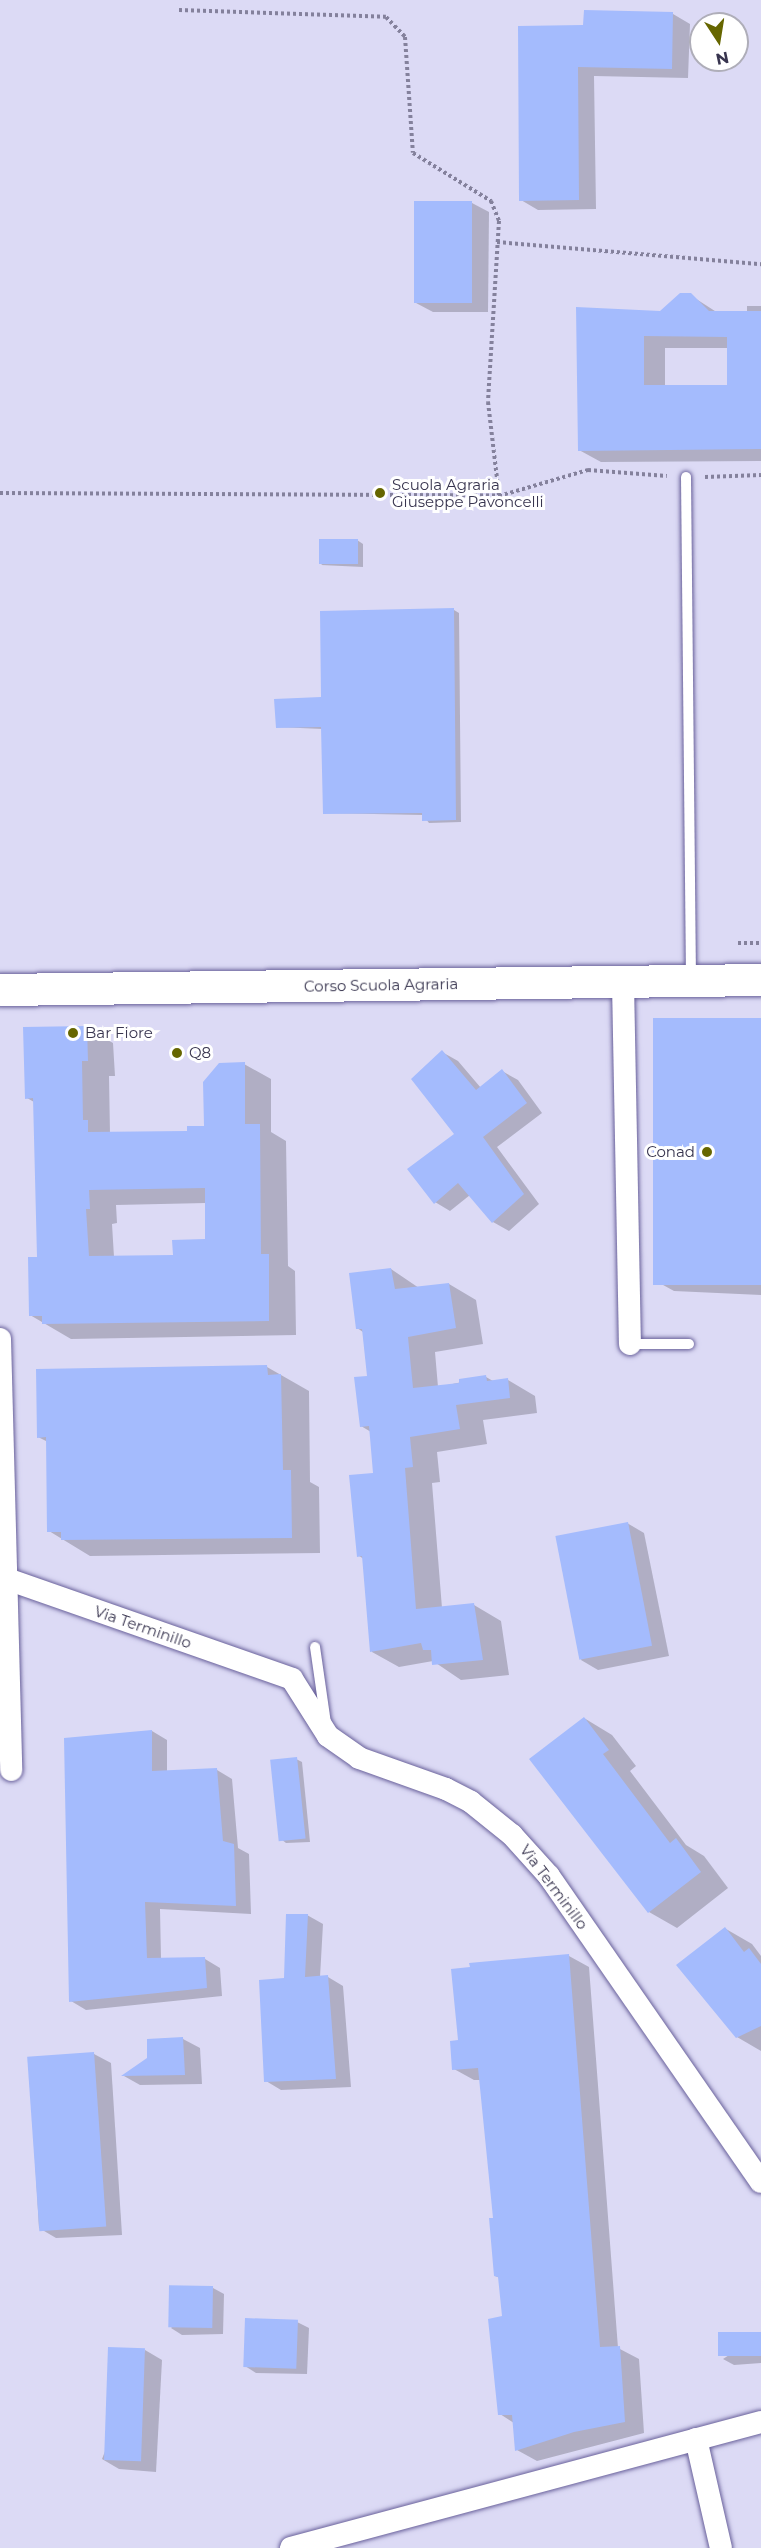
<!DOCTYPE html>
<style>
body{margin:0}
#map{position:relative;width:761px;height:2548px;overflow:hidden;background:#dcdaf5;font-family:Montserrat,sans-serif}
div>[style]{position:absolute}
.shadow>*{inset:0;background:#0003}
.building>*{inset:0;background:#a4bbfd;transform-origin:0 0}
.path>*{height:4px;margin-top:-2px;transform-origin:0;background:repeating-linear-gradient(90deg,#84819c 0 3px,transparent 0 6px)}
.roads{filter:drop-shadow(0 0 2px #69619b) drop-shadow(0 0 2px #69619b)}
.lane>*{height:10px;margin:-5px;padding:0 5px;transform-origin:5px;border-radius:5px;background:#fff}
.street>*{height:22px;margin:-11px;padding:0 11px;transform-origin:11px;border-radius:11px;background:#fff}
.secondary>*{height:32px;margin:-16px;padding:0 16px;transform-origin:16px;border-radius:16px;background:#fff}
.dots>*{width:16px;height:16px;translate:-50% -50%;box-sizing:border-box;border:3px solid #fff;border-radius:50%}
span{translate:-50% -50%;white-space:nowrap;text-align:center;line-height:1.15;-webkit-text-stroke:6px #fff;paint-order:stroke}
.poi-label{font-size:15px;color:#38354f}
.left{translate:0 -50%;text-align:left}
.right{translate:-100% -50%;text-align:right}
.street-label{font-size:15px;color:#38354f}
.north{position:absolute;left:689px;top:12px;width:60px;height:60px;box-sizing:border-box;background:#fff;border:2px solid #afaeb9;border-radius:50%;rotate:168deg;font-size:16px;font-weight:700;line-height:24px;text-align:center;color:#38354f}
.north::after{content:'';display:block;margin:auto;width:21px;height:27px;background:#660;clip-path:polygon(50% 0,100% 100%,50% 72%,0 100%)}
</style>
<div id="map">
<div class="shadow">
<i style="clip-path:polygon(585px 12px,673px 14px,690px 24px,688px 78px,594px 76px,596px 209px,538px 210px,521px 200px,585px 27px)"></i>
<i style="clip-path:polygon(472px 203px,489px 212px,488px 312px,433px 312px,416px 303px)"></i>
<i style="clip-path:polygon(evenodd,690px 295px,718px 313px,747px 312px,747px 306px,761px 306px,761px 461px,601px 462px,579px 450px,578px 309px,661px 312px,690px 295px,665px 348px,728px 348px,728px 387px,665px 387px,665px 348px)"></i>
<i style="clip-path:polygon(357px 540px,363px 544px,363px 567px,321px 565px)"></i>
<i style="clip-path:polygon(454px 610px,459px 613px,461px 822px,429px 823px,423px 815px,324px 813px,323px 729px,277px 727px)"></i>
<i style="clip-path:polygon(761px 1021px,761px 1295px,674px 1291px,654px 1280px)"></i>
<i style="clip-path:polygon(evenodd,86px 1028px,113px 1043px,115px 1076px,109px 1076px,110px 1134px,188px 1132px,206px 1127px,244px 1064px,271px 1079px,271px 1132px,286px 1141px,288px 1266px,295px 1271px,296px 1335px,71px 1339px,30px 1315px,38px 1258px,34px 1102px,27px 1098px,86px 1028px,206px 1203px,206px 1241px,175px 1257px,114px 1257px,112px 1224px,117px 1223px,116px 1205px,206px 1203px)"></i>
<i style="clip-path:polygon(442px 1052px,458px 1061px,481px 1088px,502px 1071px,518px 1080px,542px 1113px,497px 1147px,539px 1204px,509px 1231px,493px 1222px,470px 1195px,450px 1211px,435px 1202px,456px 1135px)"></i>
<i style="clip-path:polygon(391px 1269px,419px 1288px,449px 1284px,476px 1300px,483px 1344px,435px 1352px,438px 1387px,486px 1377px,493px 1381px,508px 1380px,535px 1396px,537px 1413px,483px 1420px,487px 1444px,437px 1452px,440px 1482px,432px 1483px,442px 1608px,474px 1605px,501px 1621px,509px 1675px,461px 1680px,433px 1661px,399px 1667px,372px 1652px,364px 1559px,359px 1556px,375px 1474px,371px 1432px,361px 1426px,368px 1378px,363px 1332px,357px 1328px)"></i>
<i style="clip-path:polygon(267px 1367px,309px 1391px,310px 1482px,319px 1487px,320px 1553px,90px 1556px,49px 1531px,48px 1442px,38px 1437px)"></i>
<i style="clip-path:polygon(627px 1523px,644px 1533px,669px 1656px,598px 1670px,581px 1660px)"></i>
<i style="clip-path:polygon(584px 1718px,612px 1735px,636px 1766px,630px 1771px,686px 1845px,704px 1856px,728px 1888px,677px 1928px,649px 1912px)"></i>
<i style="clip-path:polygon(152px 1731px,167px 1740px,167px 1772px,217px 1770px,232px 1779px,238px 1848px,249px 1854px,251px 1914px,160px 1909px,161px 1959px,205px 1959px,220px 1968px,222px 1996px,86px 2010px,71px 2001px)"></i>
<i style="clip-path:polygon(296px 1759px,302px 1762px,310px 1842px,286px 1843px,281px 1839px)"></i>
<i style="clip-path:polygon(307px 1915px,323px 1924px,320px 1977px,328px 1977px,343px 1986px,351px 2087px,281px 2090px,266px 2081px,285px 1980px)"></i>
<i style="clip-path:polygon(726px 1929px,752px 1944px,761px 1956px,761px 2051px,737px 2037px)"></i>
<i style="clip-path:polygon(569px 1956px,589px 1967px,618px 2348px,639px 2359px,644px 2433px,537px 2461px,517px 2450px,514px 2423px,500px 2414px,503px 2317px,500px 2278px,495px 2276px,495px 2219px,481px 2080px,474px 2080px,454px 2069px,460px 2041px)"></i>
<i style="clip-path:polygon(183px 2039px,200px 2048px,202px 2084px,140px 2085px,124px 2076px)"></i>
<i style="clip-path:polygon(94px 2054px,111px 2063px,122px 2235px,56px 2238px,39px 2228px,29px 2058px)"></i>
<i style="clip-path:polygon(213px 2288px,224px 2294px,223px 2334px,182px 2335px,171px 2328px)"></i>
<i style="clip-path:polygon(297px 2322px,309px 2328px,307px 2374px,256px 2373px,245px 2366px)"></i>
<i style="clip-path:polygon(761px 2334px,761px 2363px,734px 2365px,723px 2359px)"></i>
<i style="clip-path:polygon(145px 2350px,162px 2360px,156px 2472px,119px 2469px,102px 2459px)"></i>
</div>
<div class="building">
<i style="clip-path:polygon(584px 10px,673px 12px,672px 69px,578px 67px,579px 200px,519px 201px,518px 26px,583px 25px)"></i>
<i style="left:414px;top:201px;width:58px;height:102px"></i>
<i style="clip-path:polygon(evenodd,680px 293px,691px 293px,709px 311px,761px 311px,761px 449px,578px 451px,576px 307px,660px 311px,680px 293px,644px 336px,727px 337px,727px 385px,644px 385px,644px 336px)"></i>
<i style="left:358px;top:539px;width:25px;height:39px;rotate:90deg"></i>
<i style="clip-path:polygon(454px 608px,456px 820px,422px 821px,422px 813px,323px 814px,321px 727px,276px 728px,274px 699px,321px 697px,320px 611px)"></i>
<i style="left:761px;top:1018px;width:267px;height:108px;rotate:90deg"></i>
<i style="clip-path:polygon(evenodd,87px 1026px,88px 1061px,82px 1061px,83px 1120px,88px 1120px,88px 1132px,187px 1131px,187px 1126px,204px 1126px,203px 1082px,219px 1063px,245px 1062px,245px 1124px,260px 1124px,261px 1254px,269px 1254px,269px 1321px,42px 1324px,42px 1316px,29px 1316px,28px 1257px,37px 1257px,33px 1098px,25px 1099px,23px 1027px,87px 1026px,205px 1188px,205px 1239px,172px 1240px,173px 1255px,89px 1256px,86px 1209px,90px 1209px,89px 1190px,205px 1188px)"></i>
<i style="clip-path:polygon(442px 1050px,476px 1090px,502px 1069px,527px 1103px,483px 1137px,524px 1194px,492px 1223px,458px 1183px,434px 1204px,407px 1169px,454px 1134px,411px 1079px)"></i>
<i style="clip-path:polygon(391px 1268px,395px 1289px,449px 1283px,456px 1328px,408px 1337px,413px 1388px,459px 1383px,459px 1379px,486px 1375px,487px 1381px,508px 1378px,510px 1398px,456px 1405px,460px 1429px,410px 1437px,413px 1467px,405px 1468px,416px 1609px,474px 1603px,483px 1660px,432px 1665px,431px 1650px,423px 1650px,421px 1643px,370px 1652px,362px 1556px,357px 1557px,349px 1475px,373px 1473px,369px 1426px,360px 1427px,354px 1377px,367px 1376px,362px 1329px,356px 1329px,349px 1273px)"></i>
<i style="clip-path:polygon(267px 1365px,268px 1375px,281px 1374px,283px 1470px,291px 1470px,292px 1538px,61px 1540px,61px 1532px,47px 1532px,46px 1437px,37px 1438px,36px 1369px)"></i>
<i style="left:628px;top:1522px;width:126px;height:74px;rotate:79deg"></i>
<i style="clip-path:polygon(584px 1717px,609px 1750px,603px 1754px,670px 1843px,676px 1838px,701px 1872px,648px 1913px,529px 1759px)"></i>
<i style="clip-path:polygon(152px 1730px,152px 1771px,217px 1768px,223px 1841px,234px 1844px,236px 1906px,145px 1902px,147px 1958px,205px 1957px,207px 1988px,69px 2002px,64px 1738px)"></i>
<i style="left:297px;top:1757px;width:82px;height:27px;rotate:84deg"></i>
<i style="clip-path:polygon(286px 1914px,308px 1914px,305px 1977px,328px 1975px,336px 2079px,264px 2082px,259px 1980px,284px 1978px)"></i>
<i style="clip-path:polygon(725px 1927px,744px 1952px,749px 1948px,761px 1964px,761px 2026px,736px 2038px,676px 1965px)"></i>
<i style="clip-path:polygon(569px 1954px,600px 2347px,620px 2346px,625px 2422px,574px 2432px,515px 2451px,512px 2415px,498px 2415px,488px 2319px,502px 2316px,498px 2277px,494px 2276px,489px 2218px,493px 2218px,478px 2068px,452px 2070px,450px 2041px,458px 2040px,451px 1969px,470px 1967px,469px 1963px)"></i>
<i style="clip-path:polygon(183px 2037px,185px 2075px,121px 2076px,147px 2058px,147px 2039px)"></i>
<i style="left:94px;top:2052px;width:175px;height:67px;rotate:86deg"></i>
<i style="left:213px;top:2286px;width:42px;height:44px;rotate:91deg"></i>
<i style="left:245px;top:2318px;width:53px;height:49px;rotate:2deg"></i>
<i style="left:761px;top:2332px;width:24px;height:43px;rotate:90deg"></i>
<i style="left:108px;top:2347px;width:37px;height:113px;rotate:2deg"></i>
</div>
<div class="path">
<i style="left:179px;top:10px;width:207px;rotate:1.9deg"></i>
<i style="left:386px;top:17px;width:28px;rotate:46deg"></i>
<i style="left:405px;top:37px;width:116px;rotate:86.1deg"></i>
<i style="left:413px;top:153px;width:92px;rotate:31.6deg"></i>
<i style="left:491px;top:201px;width:22px;rotate:68deg"></i>
<i style="left:499px;top:221px;width:181px;rotate:93.5deg"></i>
<i style="left:488px;top:402px;width:95px;rotate:83.3deg"></i>
<i style="left:497px;top:242px;width:265px;rotate:4.8deg"></i>
<i style="left:705px;top:477px;width:56px;rotate:-2deg"></i>
<i style="left:0;top:493px;width:499px;rotate:0.3deg"></i>
<i style="left:499px;top:496px;width:93px;rotate:-16.3deg"></i>
<i style="left:588px;top:470px;width:79px;rotate:4.3deg"></i>
<i style="left:738px;top:943px;width:23px"></i>
</div>
<div class="roads">
<div class="lane">
<i style="left:686px;top:477px;width:501px;rotate:89.43deg"></i>
<i style="left:630px;top:1344px;width:59px"></i>
<i style="left:315px;top:1647px;width:77px;rotate:81.8deg"></i>
</div>
<div class="street">
<i style="left:623px;top:983px;width:361px;rotate:88.9deg"></i>
<i style="left:0;top:1339px;width:431px;rotate:88.5deg"></i>
<i style="left:7px;top:1579px;width:302px;rotate:19.3deg"></i>
<i style="left:292px;top:1679px;width:67px;rotate:57.7deg"></i>
<i style="left:328px;top:1736px;width:38px;rotate:35deg"></i>
<i style="left:359px;top:1758px;width:92px;rotate:19.6deg"></i>
<i style="left:446px;top:1789px;width:28px;rotate:27deg"></i>
<i style="left:471px;top:1802px;width:53px;rotate:38.8deg"></i>
<i style="left:512px;top:1835px;width:55px;rotate:47.9deg"></i>
<i style="left:549px;top:1876px;width:372px;rotate:55.3deg"></i>
<i style="left:696px;top:2439px;width:112px;rotate:77.1deg"></i>
<i style="left:291px;top:2548px;width:487px;rotate:-15deg"></i>
</div>
<div class="secondary">
<i style="left:0;top:990px;width:761px;rotate:-0.75deg"></i>
</div>
</div>
<div class="dots">
<i style="left:380px;top:493px;background:#660"></i>
<i style="left:73px;top:1033px;background:#660"></i>
<i style="left:177px;top:1053px;background:#660"></i>
<i style="left:707px;top:1152px;background:#660"></i>
</div>
<div class="poi-label">
<span class="left" style="left:392px;top:493px">Scuola Agraria<br>Giuseppe Pavoncelli</span>
<span class="left" style="left:85px;top:1033px">Bar Fiore</span>
<span class="left" style="left:189px;top:1053px">Q8</span>
<span class="right" style="left:695px;top:1152px">Conad</span>
</div>
<div class="street-label">
<span style="left:381px;top:985px;rotate:-1deg">Corso Scuola Agraria</span>
<span style="left:143px;top:1627px;rotate:19deg">Via Terminillo</span>
<span style="left:554px;top:1887px;rotate:53deg">Via Terminillo</span>
</div>
<div class="north">N</div>
</div>
